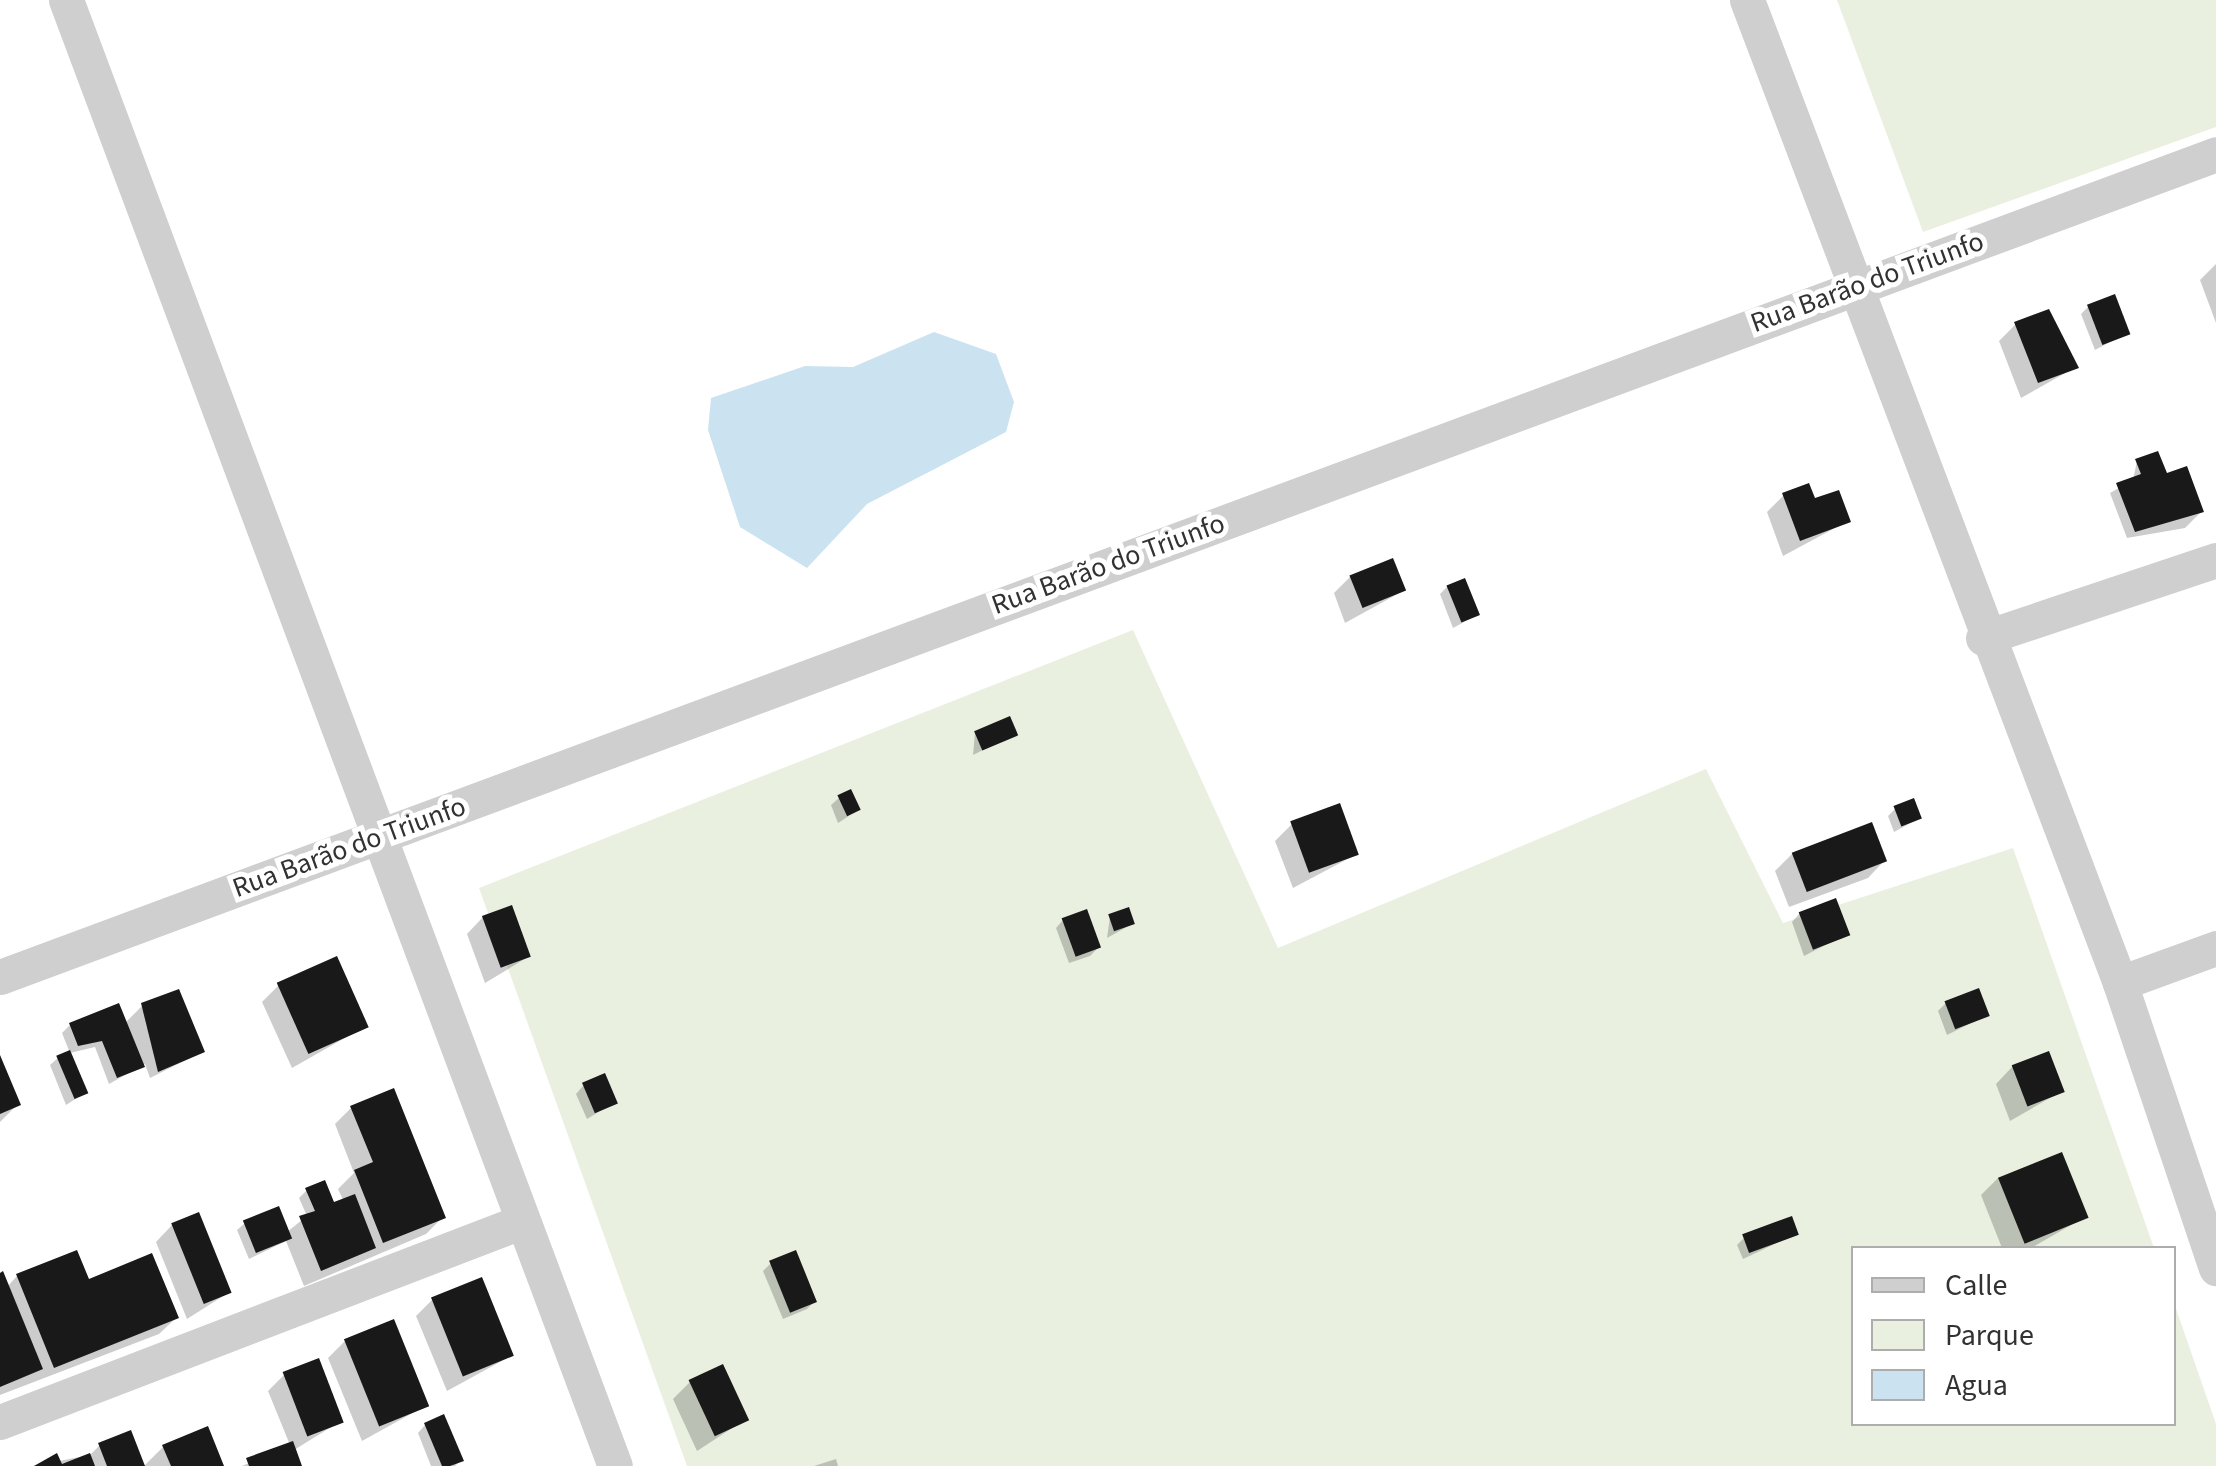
<!DOCTYPE html>
<meta charset="utf-8">
<style>
body{margin:0}
#map{position:relative;width:2216px;height:1466px;overflow:hidden;background:#fff;font-family:"Source Sans 3",sans-serif}
div>[style]{position:absolute}
.green>*{inset:0;background:#e9f0e0}
.water>*{inset:0;background:#cbe3f0}
.shadow>*{inset:0;background:#0003}
.building>*{inset:0;background:#191919;transform-origin:0 0}
.minor>*{height:35px;margin:-17.5px;padding:0 17.5px;transform-origin:17.5px;border-radius:17.5px;background:#cfcfcf}
span{translate:-50% -50%;white-space:nowrap;text-align:center;line-height:1.15;-webkit-text-stroke:10px #fff;paint-order:stroke}
.street-label{font-size:28px;color:#323232}
.legend{position:absolute;left:1851px;top:1246px;width:325px;height:180px;box-sizing:border-box;background:#fff;border:2px solid #adadad;margin:0;padding:12px 18px;list-style:none;font-size:30px;color:#323232}
.legend li{display:flex;align-items:center;gap:20px;height:50px}
.legend b{width:50px;border:2px solid #adadad}
</style>
<div id="map">
<div class="green">
<i style="clip-path:polygon(1837px 0,2216px 0,2216px 127px,1923px 232px)"></i>
<i style="clip-path:polygon(1133px 630px,1278px 948px,1706px 769px,1783px 923px,2013px 848px,2154px 1248px,1854px 1248px,1854px 1424px,2174px 1424px,2174px 1303px,2216px 1424px,2216px 1466px,687px 1466px,479px 888px)"></i>
</div>
<div class="water">
<i style="clip-path:polygon(934px 332px,996px 354px,1014px 402px,1006px 432px,867px 504px,807px 568px,740px 527px,708px 430px,711px 398px,805px 366px,853px 367px)"></i>
</div>
<div class="shadow">
<i style="clip-path:polygon(2216px 264px,2216px 323px,2200px 280px)"></i>
<i style="clip-path:polygon(2088px 307px,2127px 333px,2095px 350px,2081px 314px)"></i>
<i style="clip-path:polygon(2016px 324px,2076px 367px,2021px 398px,1999px 341px)"></i>
<i style="clip-path:polygon(2137px 461px,2202px 511px,2185px 528px,2127px 538px,2110px 493px,2133px 480px)"></i>
<i style="clip-path:polygon(1783px 496px,1814px 502px,1848px 521px,1783px 556px,1767px 512px)"></i>
<i style="clip-path:polygon(1351px 576px,1403px 591px,1345px 623px,1334px 593px)"></i>
<i style="clip-path:polygon(1448px 586px,1477px 615px,1453px 628px,1440px 594px)"></i>
<i style="clip-path:polygon(975px 733px,1015px 734px,973px 755px)"></i>
<i style="clip-path:polygon(839px 798px,858px 810px,838px 823px,831px 805px)"></i>
<i style="clip-path:polygon(1896px 808px,1920px 818px,1894px 832px,1888px 816px)"></i>
<i style="clip-path:polygon(1292px 824px,1357px 854px,1293px 888px,1275px 841px)"></i>
<i style="clip-path:polygon(1792px 854px,1884px 861px,1868px 878px,1789px 907px,1775px 871px)"></i>
<i style="clip-path:polygon(1799px 914px,1847px 934px,1804px 956px,1792px 922px)"></i>
<i style="clip-path:polygon(483px 917px,528px 957px,485px 983px,467px 934px)"></i>
<i style="clip-path:polygon(1110px 917px,1132px 924px,1107px 938px)"></i>
<i style="clip-path:polygon(1063px 920px,1098px 948px,1090px 956px,1069px 963px,1056px 928px)"></i>
<i style="clip-path:polygon(279px 985px,366px 1026px,292px 1068px,262px 1002px)"></i>
<i style="clip-path:polygon(1946px 1003px,1987px 1015px,1947px 1035px,1938px 1011px)"></i>
<i style="clip-path:polygon(142px 1006px,202px 1052px,150px 1078px,145px 1064px,109px 1084px,95px 1047px,70px 1053px,62px 1033px,70px 1025px,125px 1023px)"></i>
<i style="clip-path:polygon(58px 1058px,85px 1093px,66px 1105px,50px 1065px)"></i>
<i style="clip-path:polygon(0 1062px,18px 1104px,0 1122px)"></i>
<i style="clip-path:polygon(2012px 1067px,2062px 1091px,2010px 1121px,1996px 1084px)"></i>
<i style="clip-path:polygon(583px 1086px,615px 1102px,587px 1119px,576px 1094px)"></i>
<i style="clip-path:polygon(351px 1108px,443px 1217px,426px 1234px,304px 1286px,286px 1241px,249px 1259px,237px 1230px,245px 1223px,287px 1232px,307px 1216px,299px 1198px,307px 1190px,324px 1209px,344px 1202px,338px 1189px,354px 1173px,335px 1124px)"></i>
<i style="clip-path:polygon(1998px 1178px,2085px 1217px,2031px 1248px,2002px 1248px,1981px 1195px)"></i>
<i style="clip-path:polygon(172px 1225px,228px 1293px,187px 1319px,156px 1242px)"></i>
<i style="clip-path:polygon(1796px 1234px,1743px 1259px,1737px 1245px,1745px 1237px)"></i>
<i style="clip-path:polygon(771px 1263px,815px 1301px,807px 1309px,783px 1319px,763px 1271px)"></i>
<i style="clip-path:polygon(0 1275px,7px 1287px,17px 1276px,87px 1282px,176px 1318px,159px 1334px,0 1395px)"></i>
<i style="clip-path:polygon(433px 1299px,511px 1356px,447px 1391px,416px 1316px)"></i>
<i style="clip-path:polygon(345px 1341px,427px 1405px,362px 1441px,328px 1358px)"></i>
<i style="clip-path:polygon(285px 1374px,341px 1421px,294px 1450px,300px 1466px,242px 1466px,290px 1445px,268px 1391px)"></i>
<i style="clip-path:polygon(690px 1382px,746px 1419px,697px 1451px,673px 1399px)"></i>
<i style="clip-path:polygon(425px 1425px,461px 1460px,455px 1466px,431px 1466px,418px 1433px)"></i>
<i style="clip-path:polygon(100px 1445px,142px 1466px,33px 1466px,90px 1455px)"></i>
<i style="clip-path:polygon(163px 1447px,222px 1466px,144px 1466px)"></i>
<i style="clip-path:polygon(836px 1459px,838px 1466px,814px 1466px)"></i>
</div>
<div class="building">
<i style="left:2115px;top:294px;width:43px;height:30px;rotate:69deg"></i>
<i style="clip-path:polygon(2049px 309px,2079px 368px,2038px 383px,2014px 322px)"></i>
<i style="clip-path:polygon(2158px 451px,2167px 473px,2187px 466px,2204px 512px,2135px 532px,2116px 483px,2141px 474px,2135px 459px)"></i>
<i style="clip-path:polygon(1809px 483px,1815px 498px,1839px 490px,1851px 522px,1800px 541px,1782px 493px)"></i>
<i style="left:1393px;top:558px;width:35px;height:47px;rotate:68deg"></i>
<i style="left:1465px;top:578px;width:40px;height:20px;rotate:68deg"></i>
<i style="left:1010px;top:716px;width:21px;height:39px;rotate:67deg"></i>
<i style="left:851px;top:789px;width:23px;height:15px;rotate:65deg"></i>
<i style="left:1914px;top:798px;width:22px;height:22px;rotate:69deg"></i>
<i style="left:1340px;top:803px;width:55px;height:53px;rotate:70deg"></i>
<i style="left:1872px;top:822px;width:42px;height:86px;rotate:69deg"></i>
<i style="left:1836px;top:898px;width:40px;height:40px;rotate:69deg"></i>
<i style="left:512px;top:905px;width:55px;height:32px;rotate:70deg"></i>
<i style="left:1129px;top:907px;width:18px;height:22px;rotate:71deg"></i>
<i style="left:1087px;top:909px;width:41px;height:27px;rotate:70deg"></i>
<i style="left:337px;top:956px;width:78px;height:66px;rotate:66deg"></i>
<i style="left:1979px;top:988px;width:30px;height:37px;rotate:69deg"></i>
<i style="clip-path:polygon(179px 989px,205px 1052px,158px 1072px,141px 1003px)"></i>
<i style="clip-path:polygon(119px 1003px,145px 1067px,117px 1078px,102px 1041px,78px 1046px,69px 1023px)"></i>
<i style="left:70px;top:1050px;width:47px;height:15px;rotate:67deg"></i>
<i style="left:2049px;top:1051px;width:44px;height:40px;rotate:69deg"></i>
<i style="clip-path:polygon(0 1055px,21px 1105px,0 1114px)"></i>
<i style="left:605px;top:1073px;width:33px;height:25px;rotate:67deg"></i>
<i style="clip-path:polygon(394px 1088px,446px 1218px,383px 1243px,354px 1170px,373px 1162px,350px 1106px)"></i>
<i style="left:2062px;top:1152px;width:71px;height:69px;rotate:68deg"></i>
<i style="clip-path:polygon(325px 1180px,334px 1202px,355px 1194px,376px 1248px,321px 1271px,299px 1216px,315px 1211px,305px 1188px)"></i>
<i style="left:279px;top:1206px;width:35px;height:39px;rotate:68deg"></i>
<i style="left:199px;top:1212px;width:87px;height:30px;rotate:68deg"></i>
<i style="left:1792px;top:1216px;width:20px;height:53px;rotate:70deg"></i>
<i style="clip-path:polygon(77px 1250px,89px 1279px,152px 1253px,179px 1318px,54px 1368px,16px 1274px)"></i>
<i style="left:796px;top:1250px;width:56px;height:29px;rotate:68deg"></i>
<i style="clip-path:polygon(3px 1271px,43px 1369px,0 1387px,0 1273px)"></i>
<i style="left:482px;top:1277px;width:85px;height:55px;rotate:68deg"></i>
<i style="left:394px;top:1319px;width:94px;height:54px;rotate:68deg"></i>
<i style="left:319px;top:1358px;width:69px;height:39px;rotate:69deg"></i>
<i style="left:723px;top:1364px;width:62px;height:38px;rotate:65deg"></i>
<i style="clip-path:polygon(444px 1414px,464px 1461px,450px 1466px,442px 1466px,424px 1423px)"></i>
<i style="clip-path:polygon(208px 1426px,224px 1466px,171px 1466px,162px 1445px)"></i>
<i style="clip-path:polygon(131px 1430px,145px 1466px,107px 1466px,98px 1443px)"></i>
<i style="clip-path:polygon(293px 1441px,302px 1466px,249px 1466px,246px 1458px)"></i>
<i style="clip-path:polygon(57px 1453px,62px 1464px,90px 1453px,95px 1466px,34px 1466px)"></i>
</div>
<div class="minor">
<i style="left:66px;top:0;width:1565px;rotate:69.47deg"></i>
<i style="left:1747px;top:0;width:1051px;rotate:69.22deg"></i>
<i style="left:2120px;top:983px;width:301px;rotate:71.4deg"></i>
<i style="left:1983px;top:638px;width:246px;rotate:-18.5deg"></i>
<i style="left:0;top:977px;width:2364px;rotate:-20.37deg"></i>
<i style="left:2120px;top:983px;width:102px;rotate:-20deg"></i>
<i style="left:0;top:1422px;width:555px;rotate:-21.02deg"></i>
</div>
<div class="street-label">
<span style="left:1867px;top:282px;rotate:-20deg">Rua Barão do Triunfo</span>
<span style="left:1108px;top:564px;rotate:-20deg">Rua Barão do Triunfo</span>
<span style="left:349px;top:847px;rotate:-20deg">Rua Barão do Triunfo</span>
</div>
<ul class="legend">
<li><b style="height:12px;background:#cfcfcf"></b>Calle</li>
<li><b style="height:28px;background:#e9f0e0"></b>Parque</li>
<li><b style="height:28px;background:#cbe3f0"></b>Agua</li>
</ul>
</div>
